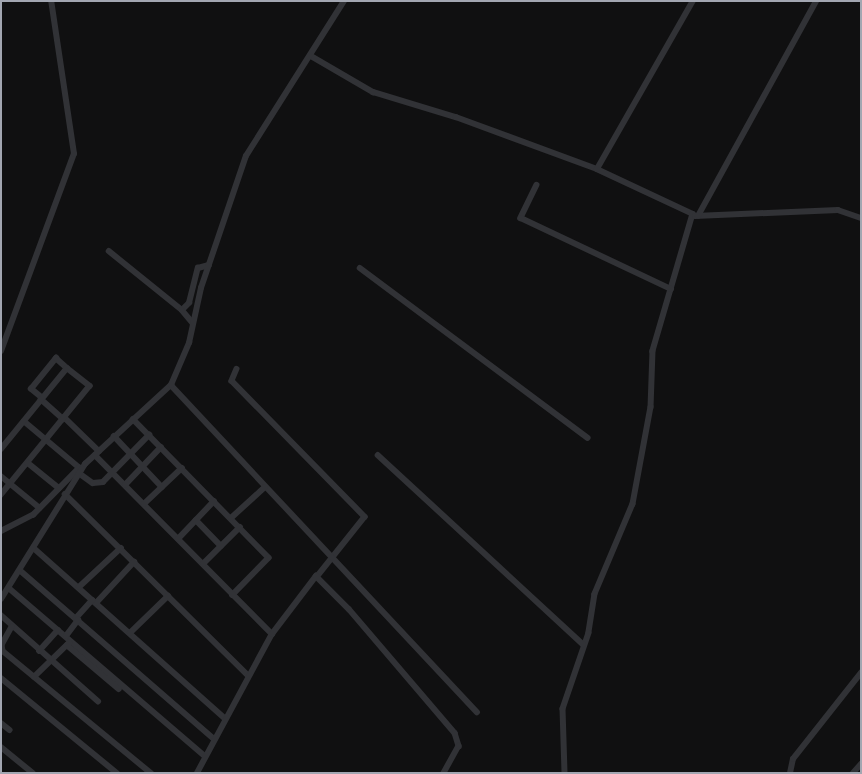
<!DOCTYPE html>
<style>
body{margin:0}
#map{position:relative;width:862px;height:774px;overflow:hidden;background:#101011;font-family:Manrope,sans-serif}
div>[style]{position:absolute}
.minor>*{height:5.5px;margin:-2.75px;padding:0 2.75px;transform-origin:2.75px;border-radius:2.75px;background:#313236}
span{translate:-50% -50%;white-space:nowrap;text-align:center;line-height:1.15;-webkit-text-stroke:4px #0b0b0c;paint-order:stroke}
.frame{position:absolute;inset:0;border:2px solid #a2a6b1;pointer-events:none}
</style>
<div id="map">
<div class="minor">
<i style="left:311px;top:56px;width:72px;rotate:30.1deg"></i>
<i style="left:373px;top:92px;width:87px;rotate:16.8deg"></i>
<i style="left:456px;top:117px;width:150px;rotate:20.2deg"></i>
<i style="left:597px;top:169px;width:106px;rotate:25.1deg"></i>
<i style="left:693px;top:214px;width:143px;rotate:106.3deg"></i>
<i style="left:653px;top:351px;width:56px;rotate:92deg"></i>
<i style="left:651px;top:407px;width:99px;rotate:100.5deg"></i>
<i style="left:633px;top:504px;width:98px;rotate:112.9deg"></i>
<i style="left:595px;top:594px;width:39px;rotate:99deg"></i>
<i style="left:589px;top:633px;width:80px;rotate:108.9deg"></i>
<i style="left:563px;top:709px;width:64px;rotate:88.2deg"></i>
<i style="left:597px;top:169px;width:193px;rotate:-60.3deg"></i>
<i style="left:537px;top:185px;width:37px;rotate:116deg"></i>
<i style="left:521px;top:218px;width:166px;rotate:25.3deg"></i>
<i style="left:695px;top:216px;width:143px;rotate:-2.4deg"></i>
<i style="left:838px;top:210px;width:24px;rotate:19deg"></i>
<i style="left:698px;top:216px;width:245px;rotate:-61.2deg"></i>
<i style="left:109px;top:251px;width:94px;rotate:38.9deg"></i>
<i style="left:182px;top:310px;width:10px;rotate:-45deg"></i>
<i style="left:189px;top:303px;width:36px;rotate:-76deg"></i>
<i style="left:198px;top:268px;width:11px;rotate:-15deg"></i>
<i style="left:360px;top:268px;width:284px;rotate:36.7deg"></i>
<i style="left:182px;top:310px;width:16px;rotate:50deg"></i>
<i style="left:1px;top:351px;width:210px;rotate:-69.7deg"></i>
<i style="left:74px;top:154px;width:155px;rotate:-98.5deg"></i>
<i style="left:237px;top:369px;width:13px;rotate:113deg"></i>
<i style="left:232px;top:381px;width:190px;rotate:45.6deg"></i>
<i style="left:365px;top:517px;width:75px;rotate:128.5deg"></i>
<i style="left:171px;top:385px;width:448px;rotate:46.9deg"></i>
<i style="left:42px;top:398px;width:14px;rotate:-141deg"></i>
<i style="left:31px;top:389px;width:40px;rotate:-51deg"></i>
<i style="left:56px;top:358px;width:15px;rotate:42deg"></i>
<i style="left:41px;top:399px;width:30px;rotate:42deg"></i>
<i style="left:64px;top:417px;width:49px;rotate:44.2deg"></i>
<i style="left:133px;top:419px;width:194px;rotate:45.6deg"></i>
<i style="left:269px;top:558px;width:52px;rotate:134.2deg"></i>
<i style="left:24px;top:421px;width:75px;rotate:40.1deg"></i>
<i style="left:114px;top:436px;width:70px;rotate:46.7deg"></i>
<i style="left:1px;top:449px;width:104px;rotate:-50.8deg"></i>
<i style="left:67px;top:368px;width:29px;rotate:38deg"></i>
<i style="left:90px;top:386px;width:141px;rotate:129.2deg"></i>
<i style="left:95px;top:455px;width:252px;rotate:45.3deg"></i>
<i style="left:378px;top:455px;width:279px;rotate:42.7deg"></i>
<i style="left:28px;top:463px;width:40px;rotate:39deg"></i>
<i style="left:79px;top:473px;width:17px;rotate:36deg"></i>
<i style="left:93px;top:483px;width:10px;rotate:-6deg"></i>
<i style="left:103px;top:482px;width:66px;rotate:-45.6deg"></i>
<i style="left:1px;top:476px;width:50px;rotate:39.4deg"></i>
<i style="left:125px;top:485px;width:52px;rotate:-46.5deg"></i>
<i style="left:65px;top:494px;width:257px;rotate:44.7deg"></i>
<i style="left:144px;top:504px;width:52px;rotate:-43.5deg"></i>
<i style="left:231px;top:518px;width:45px;rotate:-42.3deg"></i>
<i style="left:196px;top:520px;width:36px;rotate:46deg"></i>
<i style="left:1px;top:531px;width:36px;rotate:-27deg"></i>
<i style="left:33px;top:515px;width:66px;rotate:-45.6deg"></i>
<i style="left:178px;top:539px;width:52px;rotate:-46.5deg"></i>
<i style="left:35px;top:549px;width:254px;rotate:41.7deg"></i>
<i style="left:203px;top:564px;width:52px;rotate:-45deg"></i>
<i style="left:21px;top:571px;width:256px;rotate:41deg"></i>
<i style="left:79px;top:587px;width:57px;rotate:-42.9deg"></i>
<i style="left:9px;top:588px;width:258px;rotate:40.6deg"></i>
<i style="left:1px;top:599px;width:159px;rotate:-58.1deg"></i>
<i style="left:85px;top:464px;width:117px;rotate:-42.6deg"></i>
<i style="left:171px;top:385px;width:46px;rotate:-66.8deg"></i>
<i style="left:189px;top:343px;width:56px;rotate:-77.7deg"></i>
<i style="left:201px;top:288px;width:139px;rotate:-71.2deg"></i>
<i style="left:246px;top:156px;width:183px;rotate:-57.7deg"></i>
<i style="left:96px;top:603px;width:56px;rotate:-47.2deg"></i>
<i style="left:1px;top:615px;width:130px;rotate:41.6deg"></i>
<i style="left:76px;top:618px;width:24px;rotate:-48deg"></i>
<i style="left:12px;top:627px;width:21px;rotate:119deg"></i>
<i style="left:2px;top:645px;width:6px;rotate:81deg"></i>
<i style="left:3px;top:651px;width:192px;rotate:39.5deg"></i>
<i style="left:130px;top:633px;width:53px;rotate:-44.2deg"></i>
<i style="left:66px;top:636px;width:20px;rotate:-53deg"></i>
<i style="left:67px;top:645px;width:68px;rotate:40.2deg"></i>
<i style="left:39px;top:651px;width:28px;rotate:-48deg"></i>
<i style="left:34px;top:677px;width:49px;rotate:-44.2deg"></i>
<i style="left:1px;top:678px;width:150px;rotate:39.3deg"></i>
<i style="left:1px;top:723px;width:11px;rotate:38deg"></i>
<i style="left:1px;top:747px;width:41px;rotate:39.1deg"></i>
<i style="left:197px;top:773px;width:158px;rotate:-61.7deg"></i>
<i style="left:272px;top:634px;width:73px;rotate:-52.8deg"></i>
<i style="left:316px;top:576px;width:47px;rotate:45deg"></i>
<i style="left:349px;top:609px;width:163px;rotate:49.5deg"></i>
<i style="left:455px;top:733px;width:14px;rotate:73deg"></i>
<i style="left:459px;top:746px;width:31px;rotate:119deg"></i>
<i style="left:790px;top:773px;width:14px;rotate:-78deg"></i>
<i style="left:793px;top:759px;width:110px;rotate:-51.7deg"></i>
<i style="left:853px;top:773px;width:12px;rotate:-48deg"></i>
</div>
<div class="frame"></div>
</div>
